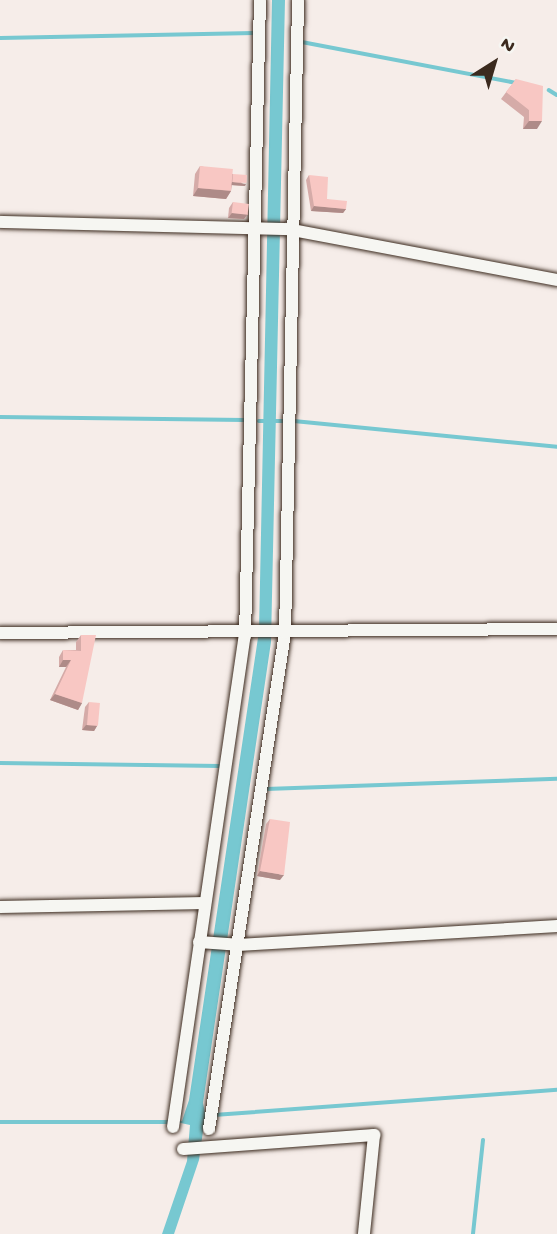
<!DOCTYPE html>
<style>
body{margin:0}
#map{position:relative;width:557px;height:1234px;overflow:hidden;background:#f6ede9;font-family:"Gochi Hand",sans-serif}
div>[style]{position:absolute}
.water>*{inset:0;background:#77c8d1}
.stream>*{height:3.5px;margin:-1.75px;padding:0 1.75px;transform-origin:1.75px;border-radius:1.75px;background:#77c8d1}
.roads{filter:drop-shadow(0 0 2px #3b2a1e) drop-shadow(0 0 2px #3b2a1e)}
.minor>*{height:12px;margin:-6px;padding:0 6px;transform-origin:6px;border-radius:6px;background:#f6f6f2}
.wall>*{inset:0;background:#d5aba8}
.shaded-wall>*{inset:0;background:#ae8b88}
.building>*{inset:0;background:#f8c7c3;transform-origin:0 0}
span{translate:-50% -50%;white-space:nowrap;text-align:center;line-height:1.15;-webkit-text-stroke:5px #f6f6f2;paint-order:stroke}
.north{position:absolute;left:459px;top:28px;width:70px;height:70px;-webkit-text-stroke:5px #f6f6f2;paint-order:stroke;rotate:37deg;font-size:19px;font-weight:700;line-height:28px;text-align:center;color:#3b2a1e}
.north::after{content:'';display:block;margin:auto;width:24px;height:32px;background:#3b2a1e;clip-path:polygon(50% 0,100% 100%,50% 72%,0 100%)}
</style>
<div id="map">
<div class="water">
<i style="clip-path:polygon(272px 0,285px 0,271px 642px,203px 1103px,205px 1113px,216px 1114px,205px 1117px,199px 1160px,174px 1234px,162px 1234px,187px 1161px,190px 1125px,167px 1120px,182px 1121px,189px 1100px,259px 631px)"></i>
</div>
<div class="stream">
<i style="left:0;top:38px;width:254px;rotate:-1.1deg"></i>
<i style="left:302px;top:42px;width:219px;rotate:10.8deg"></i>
<i style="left:549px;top:90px;width:9px;rotate:32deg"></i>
<i style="left:0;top:417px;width:244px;rotate:0.7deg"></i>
<i style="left:259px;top:421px;width:25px"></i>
<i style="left:294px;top:421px;width:264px;rotate:5.6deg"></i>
<i style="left:0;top:763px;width:220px;rotate:0.8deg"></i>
<i style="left:266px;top:789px;width:291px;rotate:-2deg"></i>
<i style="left:214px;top:1115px;width:344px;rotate:-4.2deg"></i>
<i style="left:0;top:1122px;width:170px"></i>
<i style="left:473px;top:1234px;width:94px;rotate:-83.9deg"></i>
</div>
<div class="roads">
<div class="minor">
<i style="left:0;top:222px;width:287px;rotate:1.4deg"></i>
<i style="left:287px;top:229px;width:275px;rotate:10.7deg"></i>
<i style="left:0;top:633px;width:557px;rotate:-0.41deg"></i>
<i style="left:0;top:907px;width:205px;rotate:-1.1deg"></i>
<i style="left:199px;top:942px;width:39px;rotate:4deg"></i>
<i style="left:238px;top:945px;width:320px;rotate:-3.4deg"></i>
<i style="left:173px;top:1127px;width:496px;rotate:-81.7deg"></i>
<i style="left:245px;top:636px;width:636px;rotate:-88.65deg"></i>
<i style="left:209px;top:1129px;width:502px;rotate:-81.29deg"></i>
<i style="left:285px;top:633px;width:633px;rotate:-88.82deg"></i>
<i style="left:183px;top:1149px;width:192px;rotate:-4.2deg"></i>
<i style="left:374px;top:1135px;width:100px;rotate:95.8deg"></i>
</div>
</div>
<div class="wall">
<i style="clip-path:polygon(516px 79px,537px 129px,523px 129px,524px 117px,501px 99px)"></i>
<i style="clip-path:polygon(200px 166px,233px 174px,245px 186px,232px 185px,231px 191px,226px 199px,193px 196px,195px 174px)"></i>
<i style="clip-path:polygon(309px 175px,327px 199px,346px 209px,343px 213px,311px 211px,306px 180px)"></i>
<i style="clip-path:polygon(233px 202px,248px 214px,244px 219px,228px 218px,229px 208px)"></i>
<i style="clip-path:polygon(81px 635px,82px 703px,78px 710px,50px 700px,66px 667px,59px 667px,59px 657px,63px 650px,76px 650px,76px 642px)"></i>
<i style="clip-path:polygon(89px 702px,97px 726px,94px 731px,82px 730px,85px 707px)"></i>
<i style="clip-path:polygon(270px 819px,280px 880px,257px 876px,266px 824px)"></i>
</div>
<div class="shaded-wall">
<i style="clip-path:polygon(529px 121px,542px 121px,537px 129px,523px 129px)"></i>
<i style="clip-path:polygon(232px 182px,246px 184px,245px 186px,230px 185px)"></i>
<i style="clip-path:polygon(198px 188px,231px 191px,226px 199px,193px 196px)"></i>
<i style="clip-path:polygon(314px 206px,346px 209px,343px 213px,311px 211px)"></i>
<i style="clip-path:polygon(232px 213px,248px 214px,244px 219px,228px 218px)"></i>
<i style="clip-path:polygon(63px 660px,71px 660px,66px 667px,59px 667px)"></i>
<i style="clip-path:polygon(55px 694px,82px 703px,78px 710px,50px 700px)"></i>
<i style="clip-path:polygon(86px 725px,97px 726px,94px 731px,82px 730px)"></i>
<i style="clip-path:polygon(260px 871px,284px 875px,280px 880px,257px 876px)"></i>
</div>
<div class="building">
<i style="clip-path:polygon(516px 79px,543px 86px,542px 121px,529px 121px,529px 110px,506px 92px)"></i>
<i style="left:200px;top:166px;width:33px;height:22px;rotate:5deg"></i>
<i style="left:233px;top:174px;width:14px;height:8px;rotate:4deg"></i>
<i style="clip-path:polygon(309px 175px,328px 177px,327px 199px,347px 201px,346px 209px,314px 206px)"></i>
<i style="left:233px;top:202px;width:16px;height:11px;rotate:7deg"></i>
<i style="clip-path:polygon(81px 635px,96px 635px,82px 703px,55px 694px,71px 660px,63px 660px,63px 650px,81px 651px)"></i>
<i style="left:89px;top:702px;width:11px;height:23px;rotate:5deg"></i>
<i style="clip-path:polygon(270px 819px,290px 822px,284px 875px,260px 871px)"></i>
</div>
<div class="north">N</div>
</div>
